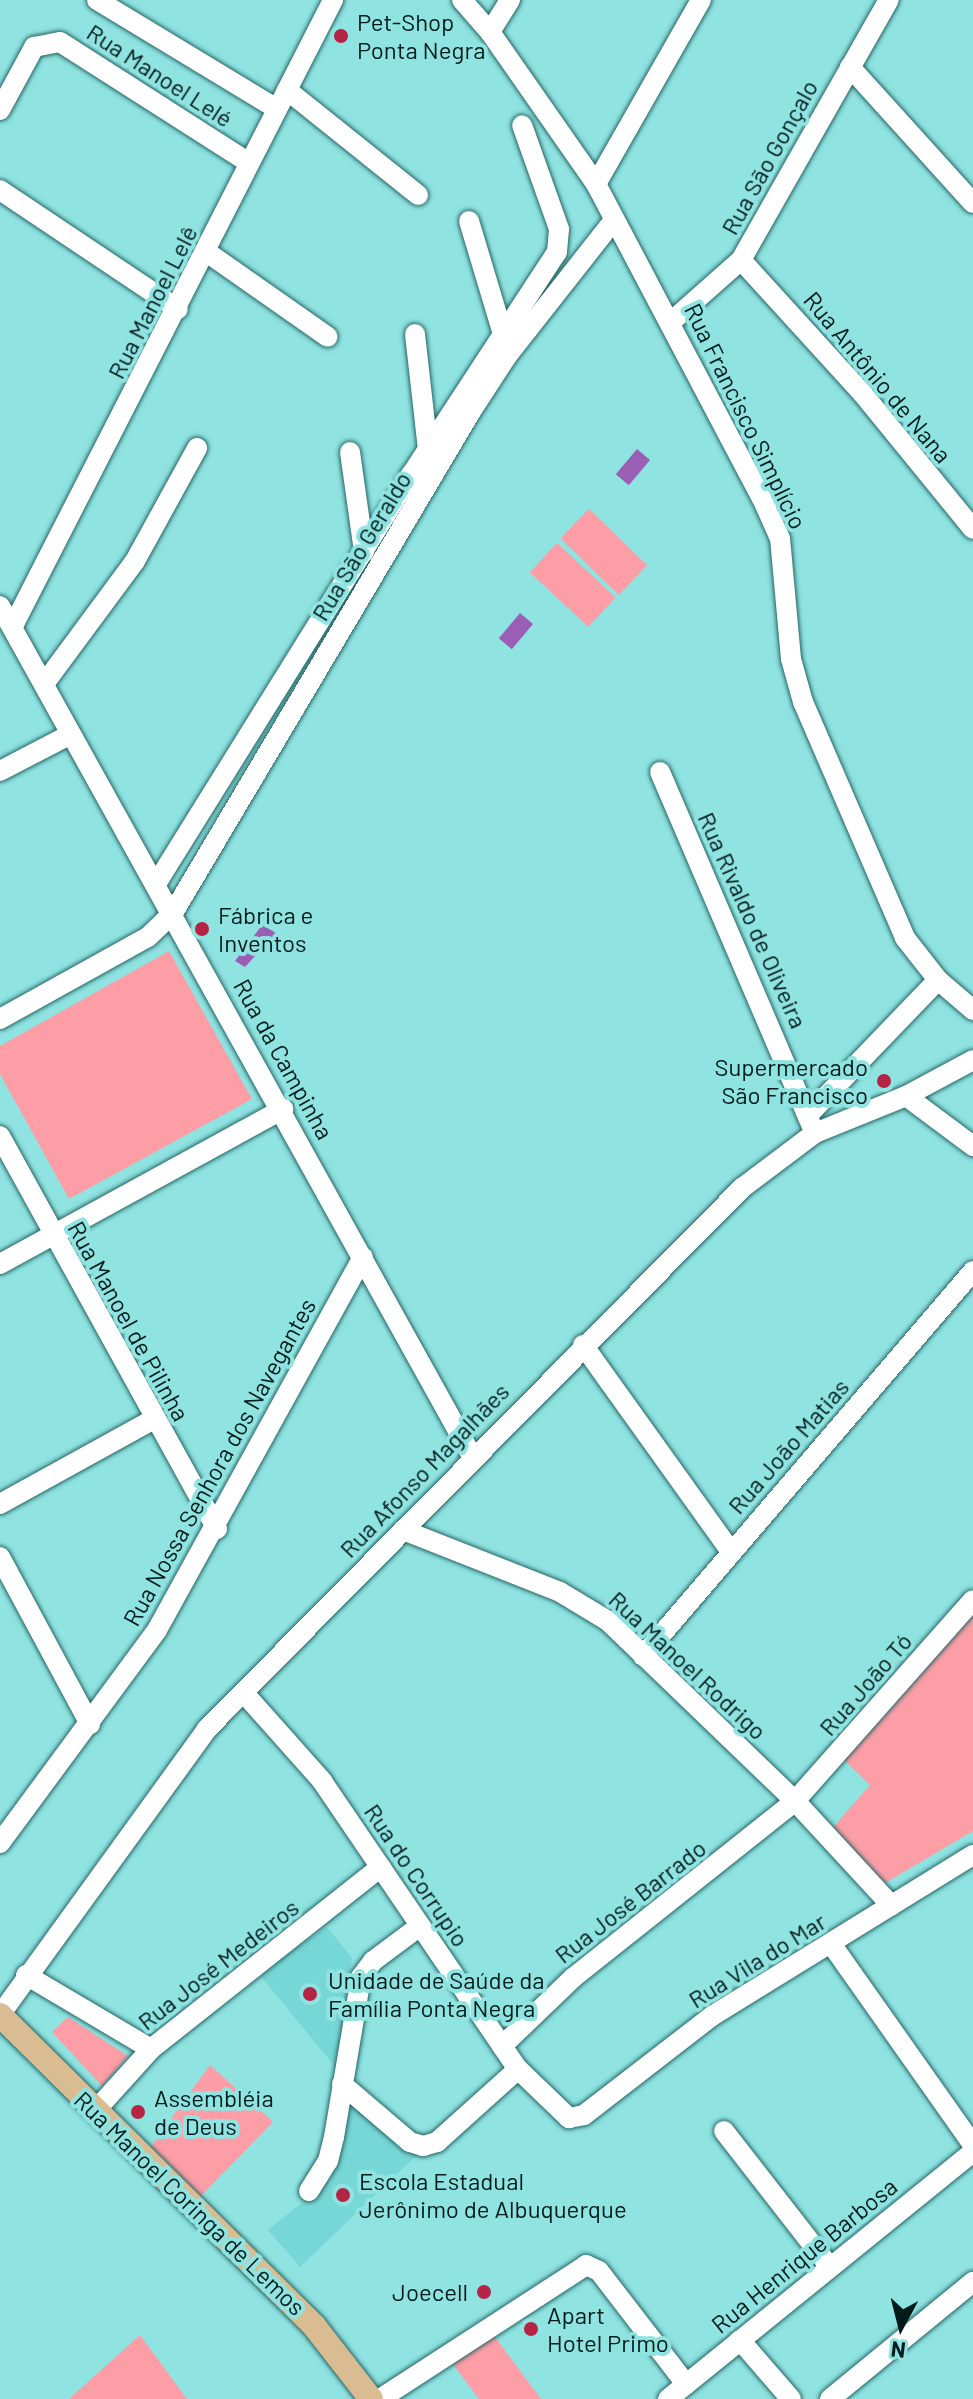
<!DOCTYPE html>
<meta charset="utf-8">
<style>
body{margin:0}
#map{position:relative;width:973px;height:2399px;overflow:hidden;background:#8fe3e1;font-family:Barlow,sans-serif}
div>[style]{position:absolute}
.built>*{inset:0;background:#77d7d6}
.green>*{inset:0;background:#fd9ea6;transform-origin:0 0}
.water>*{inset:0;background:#9a5fb5;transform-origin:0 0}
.roads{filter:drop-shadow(0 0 2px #256666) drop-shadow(0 0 2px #256666)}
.minor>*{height:20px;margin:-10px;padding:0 10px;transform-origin:10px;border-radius:10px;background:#fff}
.major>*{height:24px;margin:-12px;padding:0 12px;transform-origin:12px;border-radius:12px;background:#d9bc92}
.dots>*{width:22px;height:22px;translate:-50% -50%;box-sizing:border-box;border:4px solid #8fe3e1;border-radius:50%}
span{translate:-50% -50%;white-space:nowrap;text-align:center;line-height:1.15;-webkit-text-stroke:8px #8fe3e1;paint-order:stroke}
.poi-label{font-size:24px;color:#011a1a}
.left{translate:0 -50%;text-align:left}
.right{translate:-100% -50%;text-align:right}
.street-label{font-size:24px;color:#011a1a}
.north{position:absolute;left:861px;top:2287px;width:80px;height:80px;-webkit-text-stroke:6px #8fe3e1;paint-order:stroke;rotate:187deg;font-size:22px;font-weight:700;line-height:32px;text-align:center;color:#011a1a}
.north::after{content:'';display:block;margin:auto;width:28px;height:36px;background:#011a1a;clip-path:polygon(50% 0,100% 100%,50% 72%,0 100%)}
</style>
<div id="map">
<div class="built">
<i style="clip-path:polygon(327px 1927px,352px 1958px,336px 2068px,259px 1974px)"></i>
<i style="clip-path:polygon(345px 2095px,418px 2154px,300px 2267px,268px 2230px,331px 2179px)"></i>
</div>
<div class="green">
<i style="left:589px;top:509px;width:81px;height:41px;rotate:44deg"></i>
<i style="left:557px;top:543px;width:80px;height:40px;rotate:43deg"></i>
<i style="clip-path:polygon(169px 951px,252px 1099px,69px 1199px,0 1074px,0 1046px)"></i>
<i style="clip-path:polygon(973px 1611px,973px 1831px,885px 1883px,829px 1832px,870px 1785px,840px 1756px)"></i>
<i style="clip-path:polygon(68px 2017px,128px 2056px,102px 2086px,52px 2032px)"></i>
<i style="clip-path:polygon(210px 2065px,273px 2122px,200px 2197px,150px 2148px)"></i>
<i style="clip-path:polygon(489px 2329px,541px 2399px,479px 2399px,449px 2359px)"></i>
<i style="clip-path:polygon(140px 2335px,187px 2399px,69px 2399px)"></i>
</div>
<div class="water">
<i style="left:637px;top:449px;width:17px;height:33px;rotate:40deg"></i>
<i style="left:520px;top:613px;width:17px;height:33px;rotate:40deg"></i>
<i style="clip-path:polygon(262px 925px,276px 933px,245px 967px,235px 961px)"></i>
</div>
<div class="roads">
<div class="minor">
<i style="left:97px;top:0;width:210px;rotate:31.2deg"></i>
<i style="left:462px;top:0;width:43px;rotate:48.8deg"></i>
<i style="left:490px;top:32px;width:185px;rotate:55.1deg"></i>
<i style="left:596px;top:184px;width:363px;rotate:62.2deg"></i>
<i style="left:765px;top:505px;width:36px;rotate:66deg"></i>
<i style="left:780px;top:538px;width:121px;rotate:84.8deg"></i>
<i style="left:791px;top:659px;width:45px;rotate:74.4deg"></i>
<i style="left:803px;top:702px;width:257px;rotate:66.6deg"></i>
<i style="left:905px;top:938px;width:53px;rotate:51.8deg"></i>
<i style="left:938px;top:980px;width:46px;rotate:40.6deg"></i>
<i style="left:490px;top:32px;width:38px;rotate:-58deg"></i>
<i style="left:850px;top:67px;width:183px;rotate:47.9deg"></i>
<i style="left:287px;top:90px;width:168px;rotate:38.7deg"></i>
<i style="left:0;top:110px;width:72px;rotate:-61.6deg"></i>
<i style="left:34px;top:47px;width:26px;rotate:-11deg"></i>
<i style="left:60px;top:42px;width:224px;rotate:32.6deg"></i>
<i style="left:596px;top:184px;width:212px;rotate:-60.3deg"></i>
<i style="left:0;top:190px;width:214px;rotate:33.8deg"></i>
<i style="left:469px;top:221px;width:118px;rotate:73.3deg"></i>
<i style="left:208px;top:253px;width:146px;rotate:35deg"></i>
<i style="left:741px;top:260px;width:181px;rotate:47.7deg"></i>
<i style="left:863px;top:394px;width:174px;rotate:50.8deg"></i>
<i style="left:672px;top:321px;width:92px;rotate:-41.5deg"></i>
<i style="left:741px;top:260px;width:299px;rotate:-60.4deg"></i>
<i style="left:415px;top:334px;width:116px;rotate:83.6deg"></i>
<i style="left:350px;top:452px;width:101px;rotate:82deg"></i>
<i style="left:0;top:606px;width:972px;rotate:60.96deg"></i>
<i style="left:13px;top:626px;width:703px;rotate:-62.92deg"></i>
<i style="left:44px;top:684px;width:153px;rotate:-53.5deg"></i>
<i style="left:135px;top:561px;width:129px;rotate:-61.2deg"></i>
<i style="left:0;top:771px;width:80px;rotate:-27.5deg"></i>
<i style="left:660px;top:772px;width:393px;rotate:66.8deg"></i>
<i style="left:156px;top:884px;width:482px;rotate:-58.1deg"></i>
<i style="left:411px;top:475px;width:267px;rotate:-56.8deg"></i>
<i style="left:557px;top:252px;width:23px;rotate:-85deg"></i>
<i style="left:559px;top:229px;width:110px;rotate:-109.6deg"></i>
<i style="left:0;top:1019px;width:169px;rotate:-29deg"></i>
<i style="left:148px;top:937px;width:35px;rotate:-44deg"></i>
<i style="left:173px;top:913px;width:582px;rotate:-59.29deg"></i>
<i style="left:470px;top:413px;width:68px;rotate:-57deg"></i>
<i style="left:507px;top:356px;width:173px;rotate:-51.8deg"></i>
<i style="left:906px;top:1096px;width:84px;rotate:36.7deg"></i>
<i style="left:809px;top:1114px;width:186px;rotate:-46.1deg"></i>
<i style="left:0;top:1136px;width:449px;rotate:61.1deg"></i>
<i style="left:0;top:1264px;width:323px;rotate:-28.7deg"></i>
<i style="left:583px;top:1345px;width:254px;rotate:54.4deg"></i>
<i style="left:0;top:1504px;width:176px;rotate:-28.9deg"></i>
<i style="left:403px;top:1530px;width:169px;rotate:21.5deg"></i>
<i style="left:560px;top:1592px;width:56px;rotate:31.1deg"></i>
<i style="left:608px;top:1621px;width:260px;rotate:43.9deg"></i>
<i style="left:795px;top:1801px;width:142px;rotate:47.3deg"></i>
<i style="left:0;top:1557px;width:190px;rotate:61.7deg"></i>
<i style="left:643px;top:1656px;width:507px;rotate:-49.4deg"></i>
<i style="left:244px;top:1693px;width:118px;rotate:48.4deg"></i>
<i style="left:322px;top:1781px;width:348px;rotate:55.8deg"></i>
<i style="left:518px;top:2069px;width:71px;rotate:43.9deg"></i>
<i style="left:569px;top:2118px;width:15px;rotate:-11deg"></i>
<i style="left:584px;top:2115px;width:162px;rotate:-37.7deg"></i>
<i style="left:712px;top:2016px;width:307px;rotate:-31.7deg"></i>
<i style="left:0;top:1843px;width:265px;rotate:-53.6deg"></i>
<i style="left:157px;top:1630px;width:426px;rotate:-61.1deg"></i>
<i style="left:832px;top:1945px;width:245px;rotate:54.8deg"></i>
<i style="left:26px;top:1975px;width:145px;rotate:30.6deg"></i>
<i style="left:0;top:2015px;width:353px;rotate:-54.1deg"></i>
<i style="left:207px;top:1729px;width:761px;rotate:-45.32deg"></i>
<i style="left:742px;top:1188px;width:91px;rotate:-37deg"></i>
<i style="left:815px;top:1133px;width:98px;rotate:-22.1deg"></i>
<i style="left:906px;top:1096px;width:76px;rotate:-28.2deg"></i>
<i style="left:502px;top:2046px;width:100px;rotate:-43.8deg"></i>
<i style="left:574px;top:1977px;width:283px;rotate:-38.5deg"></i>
<i style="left:795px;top:1801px;width:268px;rotate:-48.5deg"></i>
<i style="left:342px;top:2084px;width:89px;rotate:40.5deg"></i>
<i style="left:410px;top:2142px;width:14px;rotate:17deg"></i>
<i style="left:423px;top:2146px;width:15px;rotate:-16deg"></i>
<i style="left:437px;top:2142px;width:109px;rotate:-42deg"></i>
<i style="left:95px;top:2111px;width:84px;rotate:-47.9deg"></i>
<i style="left:151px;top:2049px;width:293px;rotate:-38.4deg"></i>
<i style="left:724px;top:2131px;width:172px;rotate:52.1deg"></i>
<i style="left:309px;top:2191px;width:36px;rotate:-58deg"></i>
<i style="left:328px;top:2161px;width:25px;rotate:-76deg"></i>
<i style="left:334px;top:2137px;width:162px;rotate:-80.4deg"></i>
<i style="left:361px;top:1977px;width:20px;rotate:-53deg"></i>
<i style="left:373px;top:1961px;width:59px;rotate:-36.7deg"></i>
<i style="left:740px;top:2340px;width:78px;rotate:49.2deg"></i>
<i style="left:380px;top:2399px;width:246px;rotate:-33deg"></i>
<i style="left:586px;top:2265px;width:14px;rotate:25deg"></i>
<i style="left:599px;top:2271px;width:143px;rotate:52.4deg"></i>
<i style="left:668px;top:2399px;width:392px;rotate:-39deg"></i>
<i style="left:830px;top:2399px;width:185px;rotate:-39.3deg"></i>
</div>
<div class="major">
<i style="left:0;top:2015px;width:443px;rotate:44.7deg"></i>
<i style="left:315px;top:2327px;width:91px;rotate:52.1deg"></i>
</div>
</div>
<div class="dots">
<i style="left:341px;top:36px;background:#b62445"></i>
<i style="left:202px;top:929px;background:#b62445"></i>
<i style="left:884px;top:1081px;background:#b62445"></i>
<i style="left:310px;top:1994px;background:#b62445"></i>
<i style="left:138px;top:2112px;background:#b62445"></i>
<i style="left:343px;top:2195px;background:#b62445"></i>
<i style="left:484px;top:2292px;background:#b62445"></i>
<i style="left:531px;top:2329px;background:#b62445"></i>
</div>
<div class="poi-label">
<span class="left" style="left:357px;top:36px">Pet-Shop<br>Ponta Negra</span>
<span class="left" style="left:218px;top:929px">Fábrica e<br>Inventos</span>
<span class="right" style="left:868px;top:1081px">Supermercado<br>São Francisco</span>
<span class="left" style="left:328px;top:1994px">Unidade de Saúde da<br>Família Ponta Negra</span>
<span class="left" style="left:154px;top:2112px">Assembléia<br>de Deus</span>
<span class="left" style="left:359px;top:2195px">Escola Estadual<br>Jerônimo de Albuquerque</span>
<span class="right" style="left:468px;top:2292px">Joecell</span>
<span class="left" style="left:547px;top:2329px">Apart<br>Hotel Primo</span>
</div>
<div class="street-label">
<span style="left:160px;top:75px;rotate:33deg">Rua Manoel Lelé</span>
<span style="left:769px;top:157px;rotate:-61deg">Rua São Gonçalo</span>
<span style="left:152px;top:302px;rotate:-63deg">Rua Manoel Lelê</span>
<span style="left:878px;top:377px;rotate:50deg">Rua Antônio de Nana</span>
<span style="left:746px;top:416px;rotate:64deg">Rua Francisco Simplício</span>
<span style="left:361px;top:546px;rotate:-59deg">Rua São Geraldo</span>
<span style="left:753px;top:920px;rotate:66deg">Rua Rivaldo de Oliveira</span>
<span style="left:284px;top:1059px;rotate:61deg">Rua da Campinha</span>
<span style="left:129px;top:1321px;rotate:61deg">Rua Manoel de Pilinha</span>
<span style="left:788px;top:1446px;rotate:-49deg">Rua João Matias</span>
<span style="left:219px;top:1462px;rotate:-61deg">Rua Nossa Senhora dos Navegantes</span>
<span style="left:424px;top:1470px;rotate:-46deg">Rua Afonso Magalhães</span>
<span style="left:688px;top:1665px;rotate:43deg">Rua Manoel Rodrigo</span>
<span style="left:865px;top:1684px;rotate:-49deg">Rua João Tó</span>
<span style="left:417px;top:1875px;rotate:56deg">Rua do Corrupio</span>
<span style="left:630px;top:1901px;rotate:-38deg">Rua José Barrado</span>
<span style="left:757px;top:1960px;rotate:-32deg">Rua Vila do Mar</span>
<span style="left:218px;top:1964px;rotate:-38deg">Rua José Medeiros</span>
<span style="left:190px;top:2203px;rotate:44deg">Rua Manoel Coringa de Lemos</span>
<span style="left:804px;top:2255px;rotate:-39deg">Rua Henrique Barbosa</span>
</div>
<div class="north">N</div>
</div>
